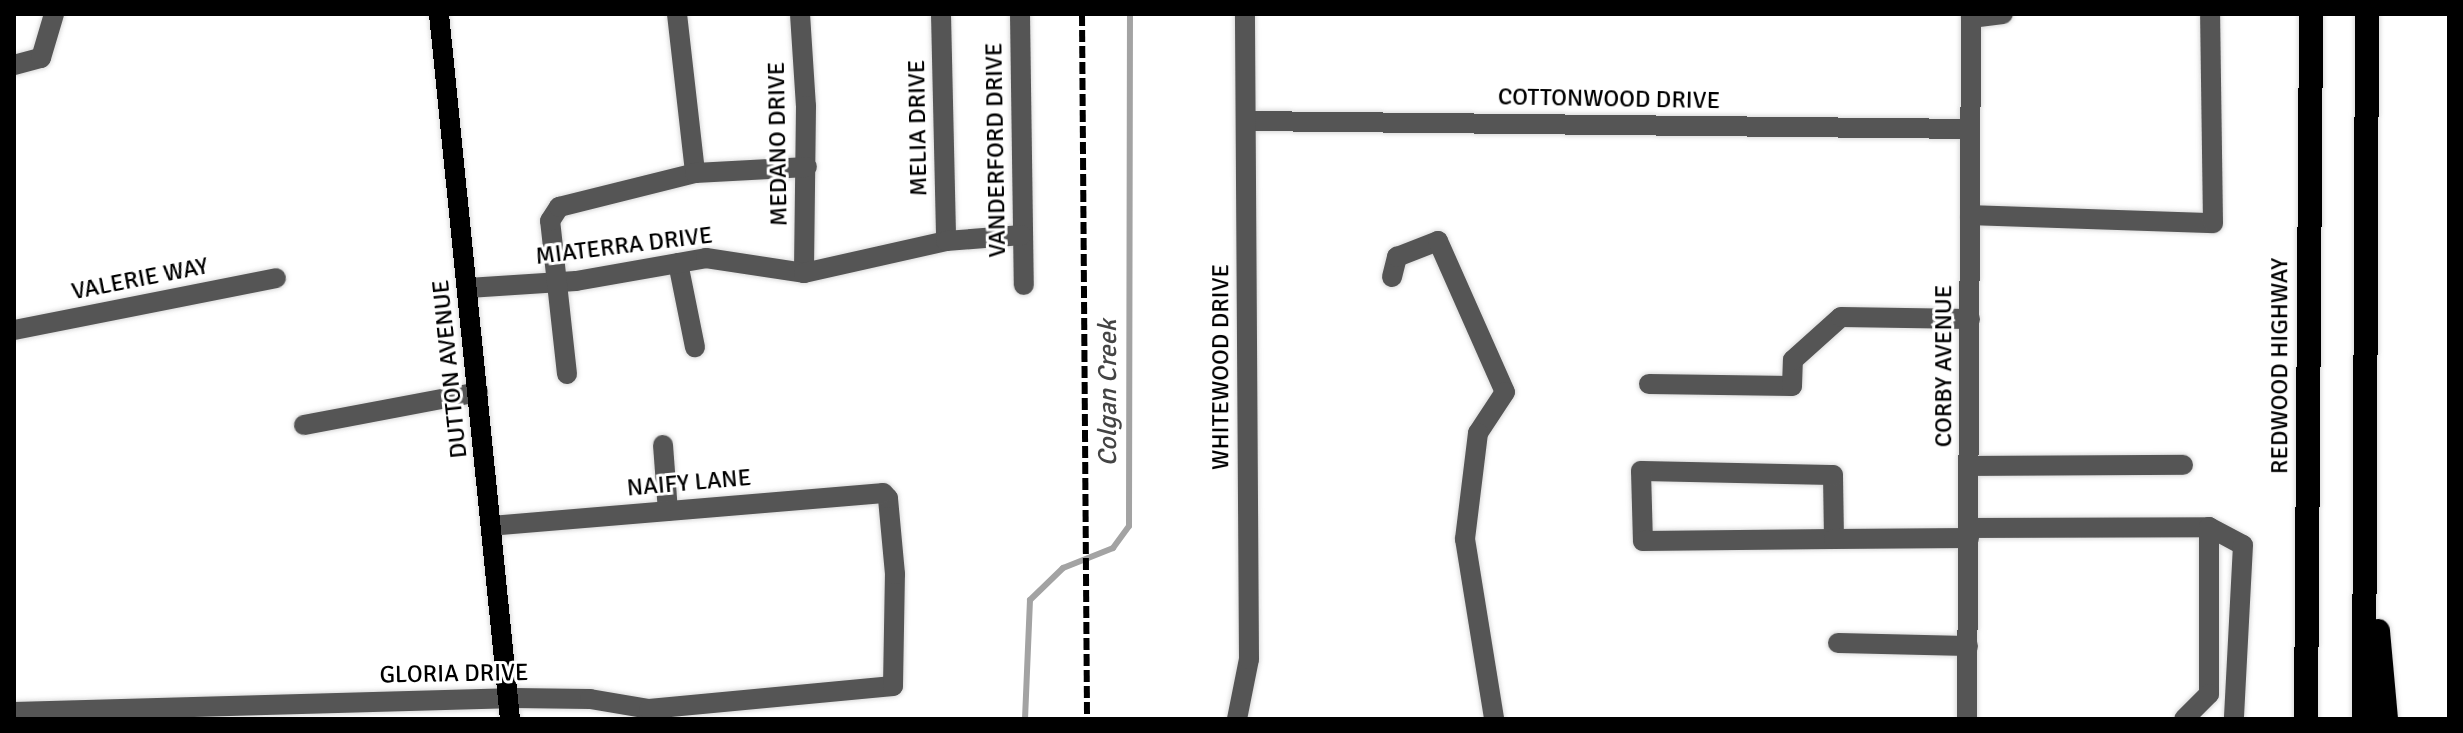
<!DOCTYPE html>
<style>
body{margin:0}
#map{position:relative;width:2463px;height:733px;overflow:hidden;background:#fff;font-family:Signika,sans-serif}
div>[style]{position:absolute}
.stream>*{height:6px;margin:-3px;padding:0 3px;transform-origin:3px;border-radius:3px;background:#a3a3a3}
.roads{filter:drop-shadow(0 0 2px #dbdbdb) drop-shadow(0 0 2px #dbdbdb)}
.minor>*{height:20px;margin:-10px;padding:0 10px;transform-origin:10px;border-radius:10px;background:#555}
.major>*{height:20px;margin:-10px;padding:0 10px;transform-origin:10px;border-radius:10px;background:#000}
.highway>*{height:24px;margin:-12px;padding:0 12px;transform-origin:12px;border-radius:12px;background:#000}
.rail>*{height:6px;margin-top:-3px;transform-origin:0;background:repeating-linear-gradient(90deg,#000 0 12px,transparent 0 16px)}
span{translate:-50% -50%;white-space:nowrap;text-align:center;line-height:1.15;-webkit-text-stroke:6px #fff;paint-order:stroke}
.street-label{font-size:24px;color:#000}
.water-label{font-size:26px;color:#444;font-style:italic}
.frame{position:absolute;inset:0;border:16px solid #000;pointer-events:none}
</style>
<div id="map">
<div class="stream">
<i style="left:1025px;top:719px;width:119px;rotate:-87.6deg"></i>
<i style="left:1030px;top:600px;width:46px;rotate:-44.1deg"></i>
<i style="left:1063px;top:568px;width:54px;rotate:-21.8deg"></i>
<i style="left:1113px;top:548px;width:27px;rotate:-54deg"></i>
<i style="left:1129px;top:526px;width:512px;rotate:-89.89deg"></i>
</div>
<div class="roads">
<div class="minor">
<i style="left:677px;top:14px;width:160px;rotate:83.5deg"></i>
<i style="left:800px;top:14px;width:92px;rotate:86.3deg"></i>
<i style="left:806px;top:106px;width:167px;rotate:90.7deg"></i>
<i style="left:941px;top:14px;width:227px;rotate:88.7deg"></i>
<i style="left:1020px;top:14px;width:271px;rotate:89.2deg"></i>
<i style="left:1971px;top:18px;width:32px;rotate:-7deg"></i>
<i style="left:14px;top:65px;width:28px;rotate:-15deg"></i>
<i style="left:41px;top:58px;width:46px;rotate:-73.5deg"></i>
<i style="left:1246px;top:121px;width:724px;rotate:0.63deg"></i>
<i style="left:1970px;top:215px;width:243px;rotate:1.9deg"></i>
<i style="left:2213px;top:223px;width:209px;rotate:-90.8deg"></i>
<i style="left:678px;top:263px;width:86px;rotate:78.6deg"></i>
<i style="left:1392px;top:277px;width:21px;rotate:-76deg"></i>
<i style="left:1397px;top:257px;width:44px;rotate:-21.3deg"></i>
<i style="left:1438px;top:241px;width:165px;rotate:66.1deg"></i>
<i style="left:1505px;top:392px;width:49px;rotate:123.4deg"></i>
<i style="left:1478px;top:433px;width:107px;rotate:97deg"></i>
<i style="left:1465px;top:539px;width:182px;rotate:80.8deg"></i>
<i style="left:468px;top:288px;width:108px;rotate:-3.7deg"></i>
<i style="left:576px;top:281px;width:132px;rotate:-10deg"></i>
<i style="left:706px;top:258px;width:99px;rotate:8.7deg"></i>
<i style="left:804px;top:273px;width:146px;rotate:-12.7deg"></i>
<i style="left:946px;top:241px;width:76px;rotate:-4.5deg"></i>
<i style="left:14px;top:330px;width:267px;rotate:-11.2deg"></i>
<i style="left:567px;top:374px;width:154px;rotate:-96.3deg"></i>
<i style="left:550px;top:221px;width:17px;rotate:-57deg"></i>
<i style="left:559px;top:207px;width:140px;rotate:-14deg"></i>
<i style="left:695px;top:173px;width:112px;rotate:-3.1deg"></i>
<i style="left:1649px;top:384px;width:143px;rotate:0.8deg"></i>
<i style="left:1792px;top:386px;width:26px;rotate:-88deg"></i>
<i style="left:1793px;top:360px;width:64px;rotate:-41.9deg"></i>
<i style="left:1841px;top:317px;width:129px;rotate:0.9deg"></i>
<i style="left:304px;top:425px;width:177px;rotate:-10.7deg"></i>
<i style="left:663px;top:445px;width:66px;rotate:85.7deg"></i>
<i style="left:1970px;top:466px;width:213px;rotate:-0.3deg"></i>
<i style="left:2209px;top:527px;width:38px;rotate:28deg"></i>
<i style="left:2243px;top:545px;width:174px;rotate:93deg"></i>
<i style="left:1969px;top:528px;width:240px;rotate:-0.2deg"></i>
<i style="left:2209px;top:527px;width:167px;rotate:90deg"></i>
<i style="left:2209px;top:694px;width:35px;rotate:135deg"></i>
<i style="left:1834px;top:539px;width:64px;rotate:-90.9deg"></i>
<i style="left:1833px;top:475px;width:192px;rotate:-178.8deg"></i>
<i style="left:1641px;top:471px;width:70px;rotate:88.4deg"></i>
<i style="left:1643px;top:541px;width:191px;rotate:-0.6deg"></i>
<i style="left:1834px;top:539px;width:135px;rotate:-0.4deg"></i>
<i style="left:1838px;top:643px;width:130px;rotate:1.3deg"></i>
<i style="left:14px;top:712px;width:494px;rotate:-1.6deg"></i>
<i style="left:508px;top:698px;width:82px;rotate:0.7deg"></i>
<i style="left:590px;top:699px;width:60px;rotate:9.6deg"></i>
<i style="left:649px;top:709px;width:245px;rotate:-5.4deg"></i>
<i style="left:893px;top:686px;width:112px;rotate:-89deg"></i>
<i style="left:895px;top:574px;width:76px;rotate:-95.3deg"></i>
<i style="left:888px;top:498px;width:7px;rotate:-135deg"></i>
<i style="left:883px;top:493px;width:392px;rotate:175.2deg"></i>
<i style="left:1237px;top:719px;width:61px;rotate:-78.7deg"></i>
<i style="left:1249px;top:659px;width:645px;rotate:-90.36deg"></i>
<i style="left:1967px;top:719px;width:705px;rotate:-89.67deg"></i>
</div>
<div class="major">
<i style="left:439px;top:14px;width:709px;rotate:84.25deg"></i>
</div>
<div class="highway">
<i style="left:2378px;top:631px;width:88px;rotate:84.8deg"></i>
<i style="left:2306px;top:719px;width:705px;rotate:-89.59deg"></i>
<i style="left:2364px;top:719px;width:705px;rotate:-89.76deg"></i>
</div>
</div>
<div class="rail">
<i style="left:1082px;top:14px;width:705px;rotate:89.59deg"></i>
</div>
<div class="street-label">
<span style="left:1609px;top:99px;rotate:1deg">COTTONWOOD DRIVE</span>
<span style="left:918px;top:128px;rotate:-91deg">MELIA DRIVE</span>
<span style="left:778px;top:144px;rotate:-91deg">MEDANO DRIVE</span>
<span style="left:996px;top:150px;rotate:-91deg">VANDERFORD DRIVE</span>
<span style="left:624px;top:246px;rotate:-7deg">MIATERRA DRIVE</span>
<span style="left:140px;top:279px;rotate:-11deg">VALERIE WAY</span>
<span style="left:1944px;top:366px;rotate:-90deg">CORBY AVENUE</span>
<span style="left:2280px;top:366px;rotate:-90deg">REDWOOD HIGHWAY</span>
<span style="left:1221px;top:367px;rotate:-90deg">WHITEWOOD DRIVE</span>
<span style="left:450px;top:369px;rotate:-96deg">DUTTON AVENUE</span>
<span style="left:689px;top:483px;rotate:-5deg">NAIFY LANE</span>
<span style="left:454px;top:674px;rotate:-1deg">GLORIA DRIVE</span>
</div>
<div class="water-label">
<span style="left:1109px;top:393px;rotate:-90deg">Colgan Creek</span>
</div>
<div class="frame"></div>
</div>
